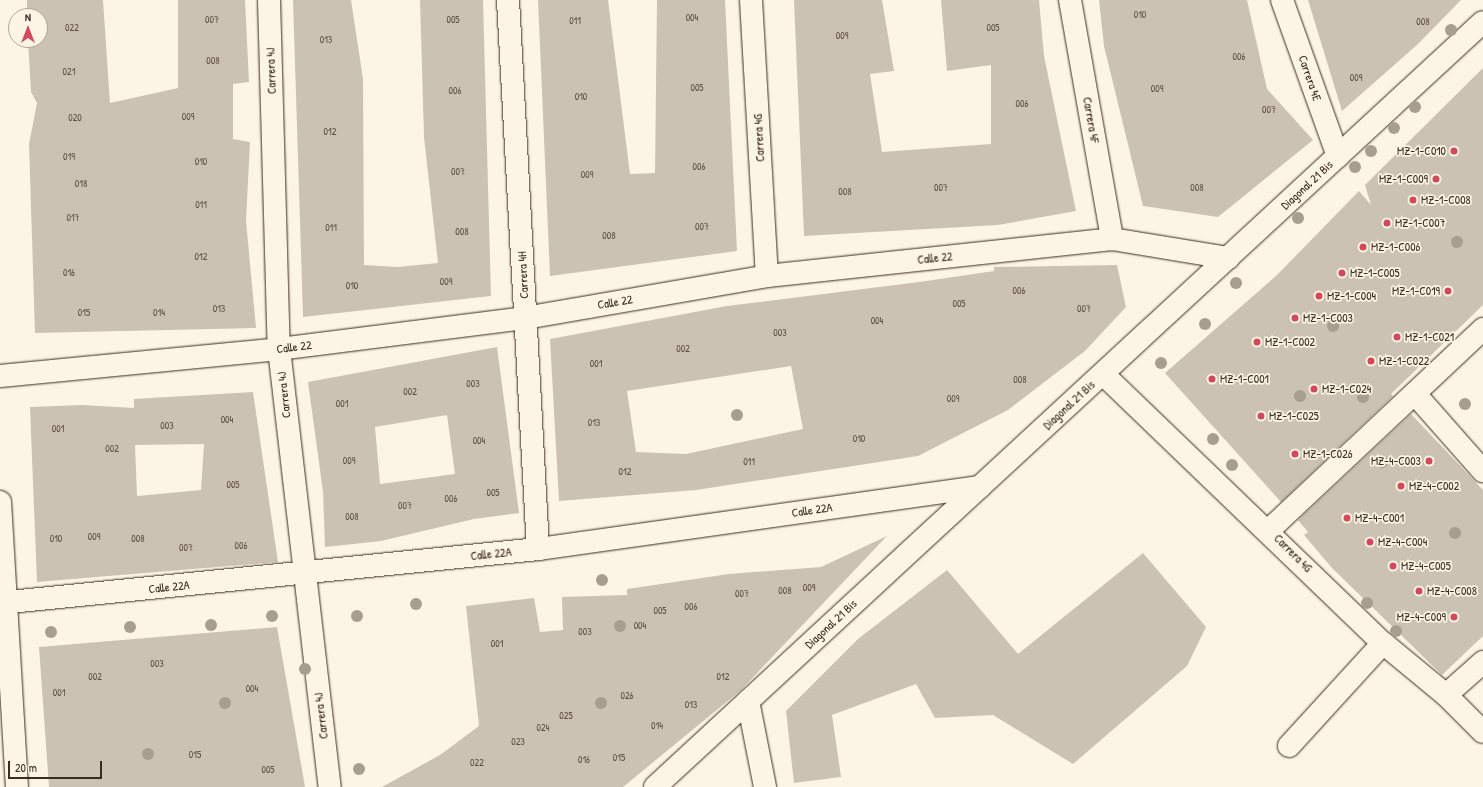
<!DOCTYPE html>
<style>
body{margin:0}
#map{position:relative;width:1483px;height:787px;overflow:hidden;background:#fcf5e5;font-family:"Patrick Hand",sans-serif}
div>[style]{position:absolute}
.building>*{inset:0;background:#ccc2b3}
.roads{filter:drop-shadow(0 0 1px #3b2a1e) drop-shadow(0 0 1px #3b2a1e)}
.minor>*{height:22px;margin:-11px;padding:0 11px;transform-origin:11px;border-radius:11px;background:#fcf5e5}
.trees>*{width:12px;height:12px;margin:-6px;border-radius:50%;background:#a89e8f}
.dots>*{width:11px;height:11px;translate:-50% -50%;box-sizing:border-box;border:2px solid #fcf5e5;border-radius:50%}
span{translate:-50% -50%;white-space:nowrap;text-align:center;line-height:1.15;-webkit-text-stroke:3.5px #fcf5e5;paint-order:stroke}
.number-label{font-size:10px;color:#5f5043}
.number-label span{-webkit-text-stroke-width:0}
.street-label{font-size:12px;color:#3b2a1e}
.poi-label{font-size:12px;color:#3b2a1e}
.right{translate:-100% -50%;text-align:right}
.left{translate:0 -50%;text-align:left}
.north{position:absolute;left:8px;top:8px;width:40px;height:40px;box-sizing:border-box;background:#fcf5e5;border:1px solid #afa495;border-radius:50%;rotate:0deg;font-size:11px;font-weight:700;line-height:16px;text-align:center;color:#3b2a1e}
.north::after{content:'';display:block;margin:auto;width:14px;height:18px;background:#d1495b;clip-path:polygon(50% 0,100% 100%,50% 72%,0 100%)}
.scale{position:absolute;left:8px;top:761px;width:94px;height:18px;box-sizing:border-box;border:2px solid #3b2a1e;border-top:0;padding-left:5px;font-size:12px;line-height:14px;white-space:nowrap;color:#3b2a1e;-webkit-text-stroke:3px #fcf5e5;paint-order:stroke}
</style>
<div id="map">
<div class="building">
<i style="clip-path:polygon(27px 0,103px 0,110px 103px,178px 88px,178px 0,245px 0,249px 82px,233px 84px,233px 139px,250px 142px,246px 221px,256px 328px,35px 333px,29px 144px,37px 103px,31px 92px,28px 40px,40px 40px,40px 16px,27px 16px)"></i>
<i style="clip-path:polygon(293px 0,351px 0,363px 79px,364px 265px,398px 267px,438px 263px,424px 137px,420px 0,483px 0,491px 296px,303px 317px)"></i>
<i style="clip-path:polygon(538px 0,608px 0,630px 174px,655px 173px,657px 0,725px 0,737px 251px,550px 276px)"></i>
<i style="clip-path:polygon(794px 0,882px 0,894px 71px,870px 74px,882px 152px,991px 144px,991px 65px,947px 71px,941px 0,1039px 0,1044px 56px,1076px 211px,998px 225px,804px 236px)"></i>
<i style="clip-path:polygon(1099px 0,1247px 0,1267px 89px,1313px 140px,1218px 217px,1143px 206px,1104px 46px)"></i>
<i style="clip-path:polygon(1308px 0,1461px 0,1418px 44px,1342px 111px)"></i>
<i style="clip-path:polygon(1483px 68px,1483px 305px,1391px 394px,1393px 396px,1281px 502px,1165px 373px,1277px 275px,1359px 191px,1371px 205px,1365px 185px)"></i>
<i style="clip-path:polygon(evenodd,1117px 265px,1126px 307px,1085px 351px,1008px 410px,918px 456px,696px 490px,559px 501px,550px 339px,727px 306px,919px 282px,994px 271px,994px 267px,1117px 265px,791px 366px,803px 429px,686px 454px,636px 452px,627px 391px,791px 366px)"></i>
<i style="clip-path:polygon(evenodd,497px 347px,519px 513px,474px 519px,381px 541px,325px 547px,323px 492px,308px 382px,497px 347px,447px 415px,455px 474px,380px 484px,375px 427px,447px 415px)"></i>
<i style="clip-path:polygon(evenodd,253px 392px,278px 562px,37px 582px,30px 407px,82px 405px,134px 408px,134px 399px,253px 392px,204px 444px,201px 490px,137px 496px,135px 445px,204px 444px)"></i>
<i style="clip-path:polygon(1411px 414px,1483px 490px,1483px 636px,1442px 675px,1332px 568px,1304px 535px,1308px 532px,1298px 520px)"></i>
<i style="clip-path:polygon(887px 536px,741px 690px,623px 787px,382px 787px,440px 755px,479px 726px,466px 606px,534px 598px,540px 632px,563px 630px,562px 597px,627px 595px,627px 589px,729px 574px,821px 567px)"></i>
<i style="clip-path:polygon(1143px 553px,1206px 627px,1187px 666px,1073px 764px,993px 715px,935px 718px,916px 684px,832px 715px,841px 777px,794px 783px,786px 711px,858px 639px,947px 570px,1018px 654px)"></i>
<i style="clip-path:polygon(277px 627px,305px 787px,49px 787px,39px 647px)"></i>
</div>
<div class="roads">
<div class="minor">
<i style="left:269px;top:0;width:349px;rotate:88.4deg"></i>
<i style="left:279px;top:349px;width:441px;rotate:83.4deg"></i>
<i style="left:508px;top:0;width:550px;rotate:86.87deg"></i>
<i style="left:751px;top:0;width:276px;rotate:86.7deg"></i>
<i style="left:1070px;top:0;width:243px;rotate:80deg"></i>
<i style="left:1282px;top:0;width:166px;rotate:70.3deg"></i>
<i style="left:1103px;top:374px;width:388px;rotate:43.9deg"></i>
<i style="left:1383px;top:643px;width:82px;rotate:39.5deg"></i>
<i style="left:1446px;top:695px;width:52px;rotate:45deg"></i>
<i style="left:0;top:376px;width:280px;rotate:-5.5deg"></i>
<i style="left:279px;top:349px;width:248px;rotate:-7.2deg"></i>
<i style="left:525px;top:318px;width:246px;rotate:-9.8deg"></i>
<i style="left:767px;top:276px;width:347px;rotate:-6.1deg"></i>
<i style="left:1112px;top:239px;width:118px;rotate:9.3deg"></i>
<i style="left:1415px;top:394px;width:103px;rotate:48.6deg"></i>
<i style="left:0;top:502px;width:286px;rotate:86.6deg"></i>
<i style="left:1269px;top:530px;width:294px;rotate:-43.2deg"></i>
<i style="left:0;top:603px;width:541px;rotate:-5.73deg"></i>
<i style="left:538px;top:549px;width:446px;rotate:-8deg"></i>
<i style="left:1446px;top:695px;width:50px;rotate:-41.7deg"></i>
<i style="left:748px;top:701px;width:88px;rotate:78.8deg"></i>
<i style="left:1289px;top:746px;width:139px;rotate:-47.6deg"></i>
<i style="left:655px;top:787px;width:1127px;rotate:-42.74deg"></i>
</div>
</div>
<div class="trees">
<i style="left:1451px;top:30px"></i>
<i style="left:1415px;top:107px"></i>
<i style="left:1394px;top:128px"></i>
<i style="left:1371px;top:151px"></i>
<i style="left:1355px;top:167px"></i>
<i style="left:1298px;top:218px"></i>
<i style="left:1457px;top:242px"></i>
<i style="left:1236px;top:283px"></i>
<i style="left:1205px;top:324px"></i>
<i style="left:1333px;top:326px"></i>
<i style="left:1161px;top:363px"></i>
<i style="left:1300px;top:396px"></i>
<i style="left:1363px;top:397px"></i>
<i style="left:1465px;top:404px"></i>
<i style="left:737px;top:415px"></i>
<i style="left:1213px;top:439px"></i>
<i style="left:1382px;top:462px"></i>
<i style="left:1232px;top:465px"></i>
<i style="left:1455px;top:533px"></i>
<i style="left:602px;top:580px"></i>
<i style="left:1367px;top:603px"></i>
<i style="left:416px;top:604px"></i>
<i style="left:272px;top:616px"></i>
<i style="left:357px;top:616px"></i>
<i style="left:211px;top:625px"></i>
<i style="left:620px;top:626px"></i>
<i style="left:130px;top:627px"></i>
<i style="left:1396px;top:631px"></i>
<i style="left:51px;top:632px"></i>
<i style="left:305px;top:669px"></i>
<i style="left:225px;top:703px"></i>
<i style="left:601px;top:703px"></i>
<i style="left:148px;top:754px"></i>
<i style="left:359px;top:769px"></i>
</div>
<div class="dots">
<i style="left:1454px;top:151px;background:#d1495b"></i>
<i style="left:1436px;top:179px;background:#d1495b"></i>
<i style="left:1413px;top:200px;background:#d1495b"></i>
<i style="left:1387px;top:223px;background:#d1495b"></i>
<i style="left:1363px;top:247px;background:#d1495b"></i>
<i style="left:1342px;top:273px;background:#d1495b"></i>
<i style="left:1448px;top:291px;background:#d1495b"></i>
<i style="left:1319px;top:296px;background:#d1495b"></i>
<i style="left:1295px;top:318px;background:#d1495b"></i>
<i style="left:1397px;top:337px;background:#d1495b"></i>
<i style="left:1257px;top:342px;background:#d1495b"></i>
<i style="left:1371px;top:361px;background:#d1495b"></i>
<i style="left:1212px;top:379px;background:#d1495b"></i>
<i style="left:1314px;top:389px;background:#d1495b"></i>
<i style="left:1261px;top:416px;background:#d1495b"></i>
<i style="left:1295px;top:454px;background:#d1495b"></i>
<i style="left:1429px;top:461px;background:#d1495b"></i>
<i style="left:1401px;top:486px;background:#d1495b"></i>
<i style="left:1347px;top:518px;background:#d1495b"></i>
<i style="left:1370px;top:542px;background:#d1495b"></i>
<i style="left:1393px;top:566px;background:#d1495b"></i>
<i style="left:1419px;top:591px;background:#d1495b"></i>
<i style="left:1454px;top:617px;background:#d1495b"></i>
</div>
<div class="number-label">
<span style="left:1140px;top:15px">010</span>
<span style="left:692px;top:18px">004</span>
<span style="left:212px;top:20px">007</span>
<span style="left:453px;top:20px">005</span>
<span style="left:575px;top:21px">011</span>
<span style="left:1423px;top:22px">008</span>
<span style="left:72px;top:28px">022</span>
<span style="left:993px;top:28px">005</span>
<span style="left:842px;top:36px">009</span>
<span style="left:326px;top:40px">013</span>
<span style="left:1239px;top:57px">006</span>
<span style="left:213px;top:61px">008</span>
<span style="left:69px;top:72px">021</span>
<span style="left:1356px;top:78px">009</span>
<span style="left:697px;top:88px">005</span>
<span style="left:1157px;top:89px">009</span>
<span style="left:455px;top:91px">006</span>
<span style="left:581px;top:97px">010</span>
<span style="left:1022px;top:104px">006</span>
<span style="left:1269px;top:110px">007</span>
<span style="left:188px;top:117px">009</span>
<span style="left:75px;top:118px">020</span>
<span style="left:330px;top:132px">012</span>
<span style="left:69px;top:157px">019</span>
<span style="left:201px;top:162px">010</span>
<span style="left:699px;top:167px">006</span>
<span style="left:458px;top:172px">007</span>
<span style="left:587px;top:175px">009</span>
<span style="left:81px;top:184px">018</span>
<span style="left:941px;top:188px">007</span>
<span style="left:1197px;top:188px">008</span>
<span style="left:845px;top:192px">008</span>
<span style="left:201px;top:205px">011</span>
<span style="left:73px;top:218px">017</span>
<span style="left:702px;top:227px">007</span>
<span style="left:331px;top:228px">011</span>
<span style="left:462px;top:232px">008</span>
<span style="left:609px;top:236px">008</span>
<span style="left:201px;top:257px">012</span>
<span style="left:69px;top:273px">016</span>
<span style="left:446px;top:282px">009</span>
<span style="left:352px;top:286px">010</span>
<span style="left:1019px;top:291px">006</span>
<span style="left:959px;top:304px">005</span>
<span style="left:219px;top:309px">013</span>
<span style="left:1084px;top:309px">007</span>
<span style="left:84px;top:313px">015</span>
<span style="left:159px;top:313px">014</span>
<span style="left:877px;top:321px">004</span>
<span style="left:780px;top:333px">003</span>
<span style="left:683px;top:349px">002</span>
<span style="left:596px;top:364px">001</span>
<span style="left:1020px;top:380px">008</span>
<span style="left:473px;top:384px">003</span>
<span style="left:410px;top:392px">002</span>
<span style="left:953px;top:399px">009</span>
<span style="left:342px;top:404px">001</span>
<span style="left:227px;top:420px">004</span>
<span style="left:594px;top:423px">013</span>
<span style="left:167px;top:426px">003</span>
<span style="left:58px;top:429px">001</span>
<span style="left:859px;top:439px">010</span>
<span style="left:479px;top:441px">004</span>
<span style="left:112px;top:449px">002</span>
<span style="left:349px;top:461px">009</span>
<span style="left:749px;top:462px">011</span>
<span style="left:625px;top:472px">012</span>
<span style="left:233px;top:485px">005</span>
<span style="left:493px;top:493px">005</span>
<span style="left:451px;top:499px">006</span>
<span style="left:405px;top:506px">007</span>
<span style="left:352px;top:517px">008</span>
<span style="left:94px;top:537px">009</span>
<span style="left:56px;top:539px">010</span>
<span style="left:138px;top:539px">008</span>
<span style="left:241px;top:546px">006</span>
<span style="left:186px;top:548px">007</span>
<span style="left:809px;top:588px">009</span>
<span style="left:785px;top:591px">008</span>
<span style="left:742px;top:594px">007</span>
<span style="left:691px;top:607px">006</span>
<span style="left:660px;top:611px">005</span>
<span style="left:640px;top:626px">004</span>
<span style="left:585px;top:632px">003</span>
<span style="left:497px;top:644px">001</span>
<span style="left:157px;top:664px">003</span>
<span style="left:95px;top:677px">002</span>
<span style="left:723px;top:677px">012</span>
<span style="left:252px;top:689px">004</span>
<span style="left:59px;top:693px">001</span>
<span style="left:627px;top:696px">026</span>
<span style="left:691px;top:705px">013</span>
<span style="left:566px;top:716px">025</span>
<span style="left:657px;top:726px">014</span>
<span style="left:543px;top:728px">024</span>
<span style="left:518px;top:742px">023</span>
<span style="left:195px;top:755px">015</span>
<span style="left:619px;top:758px">015</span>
<span style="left:584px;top:760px">016</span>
<span style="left:477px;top:763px">022</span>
<span style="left:268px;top:770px">005</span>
</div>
<div class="street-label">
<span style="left:271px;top:71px;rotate:-92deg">Carrera 4J</span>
<span style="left:1310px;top:78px;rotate:71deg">Carrera 4E</span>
<span style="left:1091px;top:120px;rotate:80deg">Carrera 4F</span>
<span style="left:759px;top:138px;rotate:-93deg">Carrera 4G</span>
<span style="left:1307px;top:185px;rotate:-43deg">Diagonal 21 Bis</span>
<span style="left:935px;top:258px;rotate:-6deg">Calle 22</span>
<span style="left:523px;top:275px;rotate:-93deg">Carrera 4H</span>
<span style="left:615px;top:302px;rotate:-10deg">Calle 22</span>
<span style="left:294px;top:347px;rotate:-7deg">Calle 22</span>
<span style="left:284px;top:395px;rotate:-96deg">Carrera 4J</span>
<span style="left:1069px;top:405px;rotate:-43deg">Diagonal 21 Bis</span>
<span style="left:812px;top:510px;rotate:-8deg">Calle 22A</span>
<span style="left:1293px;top:553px;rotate:45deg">Carrera 4G</span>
<span style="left:491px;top:554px;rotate:-6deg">Calle 22A</span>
<span style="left:169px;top:587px;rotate:-6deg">Calle 22A</span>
<span style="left:831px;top:624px;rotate:-43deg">Diagonal 21 Bis</span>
<span style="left:321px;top:716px;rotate:-97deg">Carrera 4J</span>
</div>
<div class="poi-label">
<span class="right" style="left:1446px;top:151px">MZ-1-C010</span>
<span class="right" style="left:1428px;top:179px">MZ-1-C009</span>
<span class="left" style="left:1421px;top:200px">MZ-1-C008</span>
<span class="left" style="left:1395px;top:223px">MZ-1-C007</span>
<span class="left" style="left:1371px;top:247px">MZ-1-C006</span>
<span class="left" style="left:1350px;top:273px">MZ-1-C005</span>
<span class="right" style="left:1440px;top:291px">MZ-1-C019</span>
<span class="left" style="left:1327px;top:296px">MZ-1-C004</span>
<span class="left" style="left:1303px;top:318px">MZ-1-C003</span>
<span class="left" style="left:1405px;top:337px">MZ-1-C021</span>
<span class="left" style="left:1265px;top:342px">MZ-1-C002</span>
<span class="left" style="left:1379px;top:361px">MZ-1-C022</span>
<span class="left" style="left:1220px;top:379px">MZ-1-C001</span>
<span class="left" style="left:1322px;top:389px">MZ-1-C024</span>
<span class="left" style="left:1269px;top:416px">MZ-1-C025</span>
<span class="left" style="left:1303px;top:454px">MZ-1-C026</span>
<span class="right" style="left:1421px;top:461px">MZ-4-C003</span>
<span class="left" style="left:1409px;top:486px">MZ-4-C002</span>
<span class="left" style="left:1355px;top:518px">MZ-4-C001</span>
<span class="left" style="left:1378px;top:542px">MZ-4-C004</span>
<span class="left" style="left:1401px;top:566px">MZ-4-C005</span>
<span class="left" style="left:1427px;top:591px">MZ-4-C008</span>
<span class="right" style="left:1446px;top:617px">MZ-4-C009</span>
</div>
<div class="north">N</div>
<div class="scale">20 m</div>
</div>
